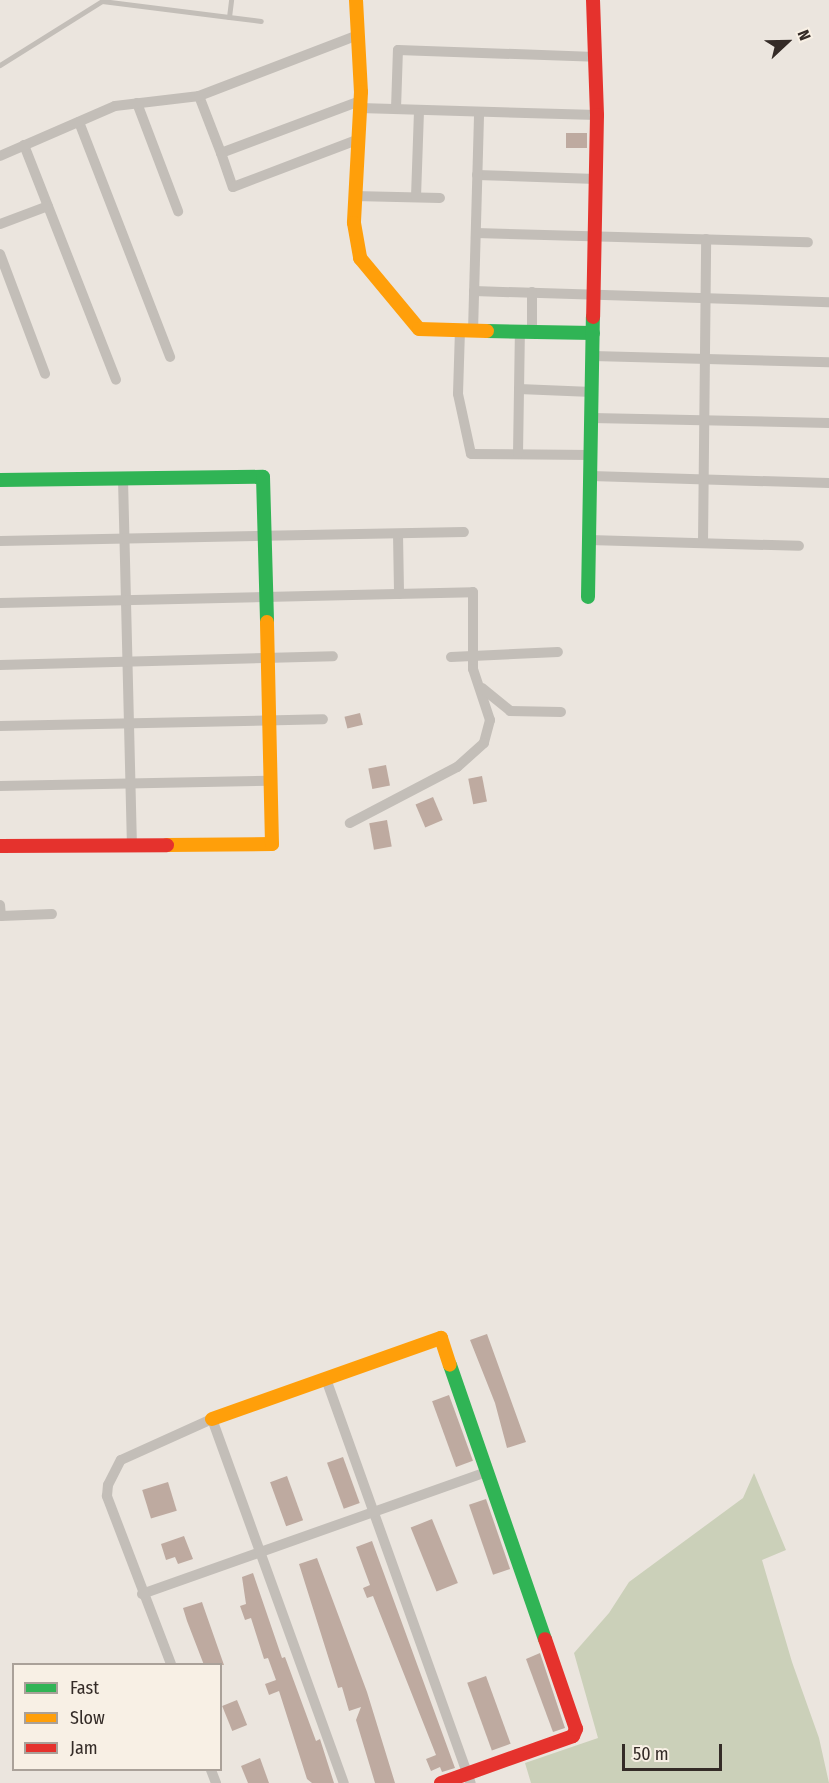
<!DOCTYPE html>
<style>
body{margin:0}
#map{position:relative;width:829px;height:1783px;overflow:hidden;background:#ebe5de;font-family:"Fira Sans Condensed",sans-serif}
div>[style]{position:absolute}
.green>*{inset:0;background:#cbd0b9}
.building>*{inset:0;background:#beaaa0;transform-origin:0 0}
.lane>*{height:5px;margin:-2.5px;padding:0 2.5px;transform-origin:2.5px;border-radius:2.5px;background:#c3beb8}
.street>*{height:10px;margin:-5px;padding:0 5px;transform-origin:5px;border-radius:5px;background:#c3beb8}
.fast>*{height:14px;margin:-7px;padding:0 7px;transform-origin:7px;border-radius:7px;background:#30b455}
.slow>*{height:14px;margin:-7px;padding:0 7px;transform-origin:7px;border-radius:7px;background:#ff9f0a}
.jam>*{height:14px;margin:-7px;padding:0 7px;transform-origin:7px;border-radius:7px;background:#e5322d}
span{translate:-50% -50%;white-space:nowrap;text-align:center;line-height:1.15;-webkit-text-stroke:5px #f8f0e5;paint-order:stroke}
.legend{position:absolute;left:12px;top:1663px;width:210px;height:108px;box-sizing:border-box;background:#f8f0e5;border:2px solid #aaa199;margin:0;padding:8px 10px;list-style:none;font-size:18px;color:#342b27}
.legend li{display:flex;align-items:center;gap:12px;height:30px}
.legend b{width:30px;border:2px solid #aaa199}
.north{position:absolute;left:757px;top:12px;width:60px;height:60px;-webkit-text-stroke:4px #f8f0e5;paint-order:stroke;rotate:68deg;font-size:16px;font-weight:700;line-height:24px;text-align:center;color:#342b27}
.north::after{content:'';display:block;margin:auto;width:21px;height:27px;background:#342b27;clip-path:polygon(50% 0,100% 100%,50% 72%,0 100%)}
.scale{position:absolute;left:622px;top:1744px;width:100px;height:27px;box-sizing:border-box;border:3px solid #342b27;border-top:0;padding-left:8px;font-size:18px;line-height:21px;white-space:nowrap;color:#342b27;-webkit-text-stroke:4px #f8f0e5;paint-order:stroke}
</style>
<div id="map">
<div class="green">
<i style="clip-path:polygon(754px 1473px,786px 1550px,762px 1560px,792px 1662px,819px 1738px,829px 1783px,531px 1783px,525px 1763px,598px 1738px,574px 1653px,609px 1613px,629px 1582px,743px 1498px)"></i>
</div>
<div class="building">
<i style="left:566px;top:133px;width:21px;height:15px"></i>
<i style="left:360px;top:713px;width:12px;height:16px;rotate:76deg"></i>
<i style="left:386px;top:765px;width:21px;height:18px;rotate:79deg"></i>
<i style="left:482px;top:776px;width:26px;height:14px;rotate:79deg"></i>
<i style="left:433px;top:797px;width:25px;height:19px;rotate:67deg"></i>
<i style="left:387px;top:820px;width:27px;height:18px;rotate:80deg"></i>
<i style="clip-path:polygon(487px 1334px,526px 1442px,507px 1448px,495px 1403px,470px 1340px)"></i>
<i style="left:449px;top:1395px;width:70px;height:18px;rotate:70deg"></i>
<i style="left:343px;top:1457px;width:49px;height:17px;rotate:70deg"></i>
<i style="left:287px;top:1476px;width:47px;height:18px;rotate:70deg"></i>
<i style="left:168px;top:1482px;width:30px;height:27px;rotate:73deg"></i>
<i style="left:486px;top:1499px;width:74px;height:18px;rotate:71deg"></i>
<i style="left:432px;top:1519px;width:69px;height:23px;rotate:68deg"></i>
<i style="clip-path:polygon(184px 1536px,193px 1559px,178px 1564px,175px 1557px,166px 1560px,161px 1544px)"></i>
<i style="clip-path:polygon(372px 1541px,455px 1768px,442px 1772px,440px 1767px,431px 1771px,426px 1759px,436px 1755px,373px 1596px,367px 1598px,363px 1588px,370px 1585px,356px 1547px)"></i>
<i style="clip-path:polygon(317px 1558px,367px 1692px,395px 1783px,375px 1783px,356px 1720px,361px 1707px,349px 1711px,342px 1687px,338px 1688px,299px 1564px)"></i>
<i style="clip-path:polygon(253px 1573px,282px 1658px,285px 1657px,316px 1741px,320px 1739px,334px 1783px,312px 1783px,307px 1779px,279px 1691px,269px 1695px,265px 1684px,276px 1680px,268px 1658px,264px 1659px,251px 1618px,245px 1620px,240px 1606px,246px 1604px,242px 1577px)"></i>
<i style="clip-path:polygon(202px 1602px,204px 1608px,224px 1665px,204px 1665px,187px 1621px,183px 1608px)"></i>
<i style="clip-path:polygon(540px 1653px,565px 1728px,553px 1732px,526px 1659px)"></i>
<i style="left:486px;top:1676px;width:72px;height:20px;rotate:70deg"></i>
<i style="left:237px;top:1700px;width:27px;height:16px;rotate:68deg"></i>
<i style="clip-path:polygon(260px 1758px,269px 1783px,248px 1783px,241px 1766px)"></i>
</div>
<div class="lane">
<i style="left:229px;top:17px;width:32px;rotate:7deg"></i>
<i style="left:0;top:65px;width:120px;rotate:-32.1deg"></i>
<i style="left:102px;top:1px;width:128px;rotate:7.2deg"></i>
<i style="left:229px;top:17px;width:17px;rotate:-83deg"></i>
</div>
<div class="street">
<i style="left:199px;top:96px;width:61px;rotate:68.9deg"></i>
<i style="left:221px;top:153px;width:148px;rotate:-20.5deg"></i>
<i style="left:137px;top:103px;width:116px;rotate:69.2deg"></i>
<i style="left:360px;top:108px;width:237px;rotate:1.7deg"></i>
<i style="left:396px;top:109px;width:59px;rotate:-88.1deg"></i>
<i style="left:398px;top:50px;width:197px;rotate:2deg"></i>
<i style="left:79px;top:122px;width:252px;rotate:68.8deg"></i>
<i style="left:24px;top:145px;width:252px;rotate:68.6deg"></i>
<i style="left:221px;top:153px;width:36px;rotate:71deg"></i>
<i style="left:233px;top:187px;width:133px;rotate:-20.8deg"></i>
<i style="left:0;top:156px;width:125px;rotate:-23.5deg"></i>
<i style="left:115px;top:106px;width:85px;rotate:-6.8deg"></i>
<i style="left:199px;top:96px;width:170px;rotate:-21deg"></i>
<i style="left:477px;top:175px;width:119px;rotate:1.9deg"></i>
<i style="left:354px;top:196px;width:86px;rotate:1.3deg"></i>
<i style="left:416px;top:197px;width:87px;rotate:-88deg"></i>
<i style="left:0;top:224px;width:51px;rotate:-20.6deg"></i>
<i style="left:476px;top:233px;width:332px;rotate:1.6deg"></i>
<i style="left:0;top:254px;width:128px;rotate:69.4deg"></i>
<i style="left:474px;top:291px;width:355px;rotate:1.8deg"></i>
<i style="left:532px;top:292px;width:40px;rotate:90deg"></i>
<i style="left:460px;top:330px;width:64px;rotate:91.8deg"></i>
<i style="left:458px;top:394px;width:61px;rotate:77.8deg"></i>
<i style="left:471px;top:454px;width:120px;rotate:0.5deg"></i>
<i style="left:473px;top:331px;width:219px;rotate:-88.4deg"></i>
<i style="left:593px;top:356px;width:236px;rotate:1.5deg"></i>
<i style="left:519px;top:389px;width:73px;rotate:2.4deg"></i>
<i style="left:592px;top:418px;width:237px;rotate:1.2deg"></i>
<i style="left:518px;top:454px;width:122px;rotate:-89.1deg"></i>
<i style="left:591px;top:476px;width:238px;rotate:1.7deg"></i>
<i style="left:123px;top:479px;width:366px;rotate:88.6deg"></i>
<i style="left:398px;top:534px;width:60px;rotate:89deg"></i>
<i style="left:589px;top:540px;width:210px;rotate:1.6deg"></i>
<i style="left:0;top:541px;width:464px;rotate:-1.1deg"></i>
<i style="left:703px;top:543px;width:304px;rotate:-89.4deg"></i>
<i style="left:0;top:603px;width:473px;rotate:-1.3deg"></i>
<i style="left:473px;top:592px;width:77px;rotate:90deg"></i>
<i style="left:473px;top:669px;width:54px;rotate:71.6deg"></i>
<i style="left:490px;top:720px;width:24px;rotate:105deg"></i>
<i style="left:484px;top:743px;width:36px;rotate:138deg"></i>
<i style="left:457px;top:767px;width:121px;rotate:152.4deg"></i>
<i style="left:451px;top:657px;width:107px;rotate:-2.7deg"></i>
<i style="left:0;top:665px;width:333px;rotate:-1.5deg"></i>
<i style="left:482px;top:688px;width:36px;rotate:39deg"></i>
<i style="left:510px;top:711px;width:51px;rotate:1.1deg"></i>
<i style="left:0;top:726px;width:323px;rotate:-1.2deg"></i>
<i style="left:0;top:786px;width:270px;rotate:-1.1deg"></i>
<i style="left:0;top:905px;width:11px;rotate:85deg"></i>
<i style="left:1px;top:916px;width:51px;rotate:-2.2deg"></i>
<i style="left:326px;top:1379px;width:429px;rotate:70.3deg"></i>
<i style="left:142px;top:1594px;width:365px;rotate:-19.5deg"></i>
<i style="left:171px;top:1664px;width:180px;rotate:-110.9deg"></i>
<i style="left:107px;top:1496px;width:11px;rotate:-85deg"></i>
<i style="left:108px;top:1485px;width:28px;rotate:-63deg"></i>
<i style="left:121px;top:1460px;width:100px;rotate:-24.3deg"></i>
<i style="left:212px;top:1419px;width:387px;rotate:70.1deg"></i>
<i style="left:211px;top:1770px;width:14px;rotate:69deg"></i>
</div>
<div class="fast">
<i style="left:487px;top:331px;width:106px;rotate:1.1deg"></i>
<i style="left:0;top:480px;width:263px;rotate:-0.7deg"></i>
<i style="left:263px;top:477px;width:145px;rotate:88.4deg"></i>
<i style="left:588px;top:597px;width:280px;rotate:-89deg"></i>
<i style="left:450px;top:1365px;width:290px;rotate:70.9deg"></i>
</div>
<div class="slow">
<i style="left:356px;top:0;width:92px;rotate:86.9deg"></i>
<i style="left:361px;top:92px;width:131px;rotate:93.1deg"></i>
<i style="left:354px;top:223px;width:36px;rotate:80deg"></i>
<i style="left:360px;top:258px;width:92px;rotate:50.3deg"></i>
<i style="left:419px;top:329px;width:68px;rotate:1.7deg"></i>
<i style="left:167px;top:845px;width:105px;rotate:-0.5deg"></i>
<i style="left:272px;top:844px;width:222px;rotate:-91.3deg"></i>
<i style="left:212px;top:1419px;width:243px;rotate:-19.5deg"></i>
<i style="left:441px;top:1338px;width:28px;rotate:72deg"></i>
</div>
<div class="jam">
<i style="left:593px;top:0;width:115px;rotate:88deg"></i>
<i style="left:597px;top:115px;width:202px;rotate:91.1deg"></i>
<i style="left:0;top:846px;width:167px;rotate:-0.3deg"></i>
<i style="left:441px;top:1783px;width:140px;rotate:-19.6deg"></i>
<i style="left:573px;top:1736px;width:8px;rotate:-67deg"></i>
<i style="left:576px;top:1729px;width:95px;rotate:-109deg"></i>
</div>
<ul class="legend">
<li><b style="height:8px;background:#30b455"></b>Fast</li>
<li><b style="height:8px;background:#ff9f0a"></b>Slow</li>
<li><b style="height:8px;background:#e5322d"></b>Jam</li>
</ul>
<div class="north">N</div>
<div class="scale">50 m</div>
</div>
